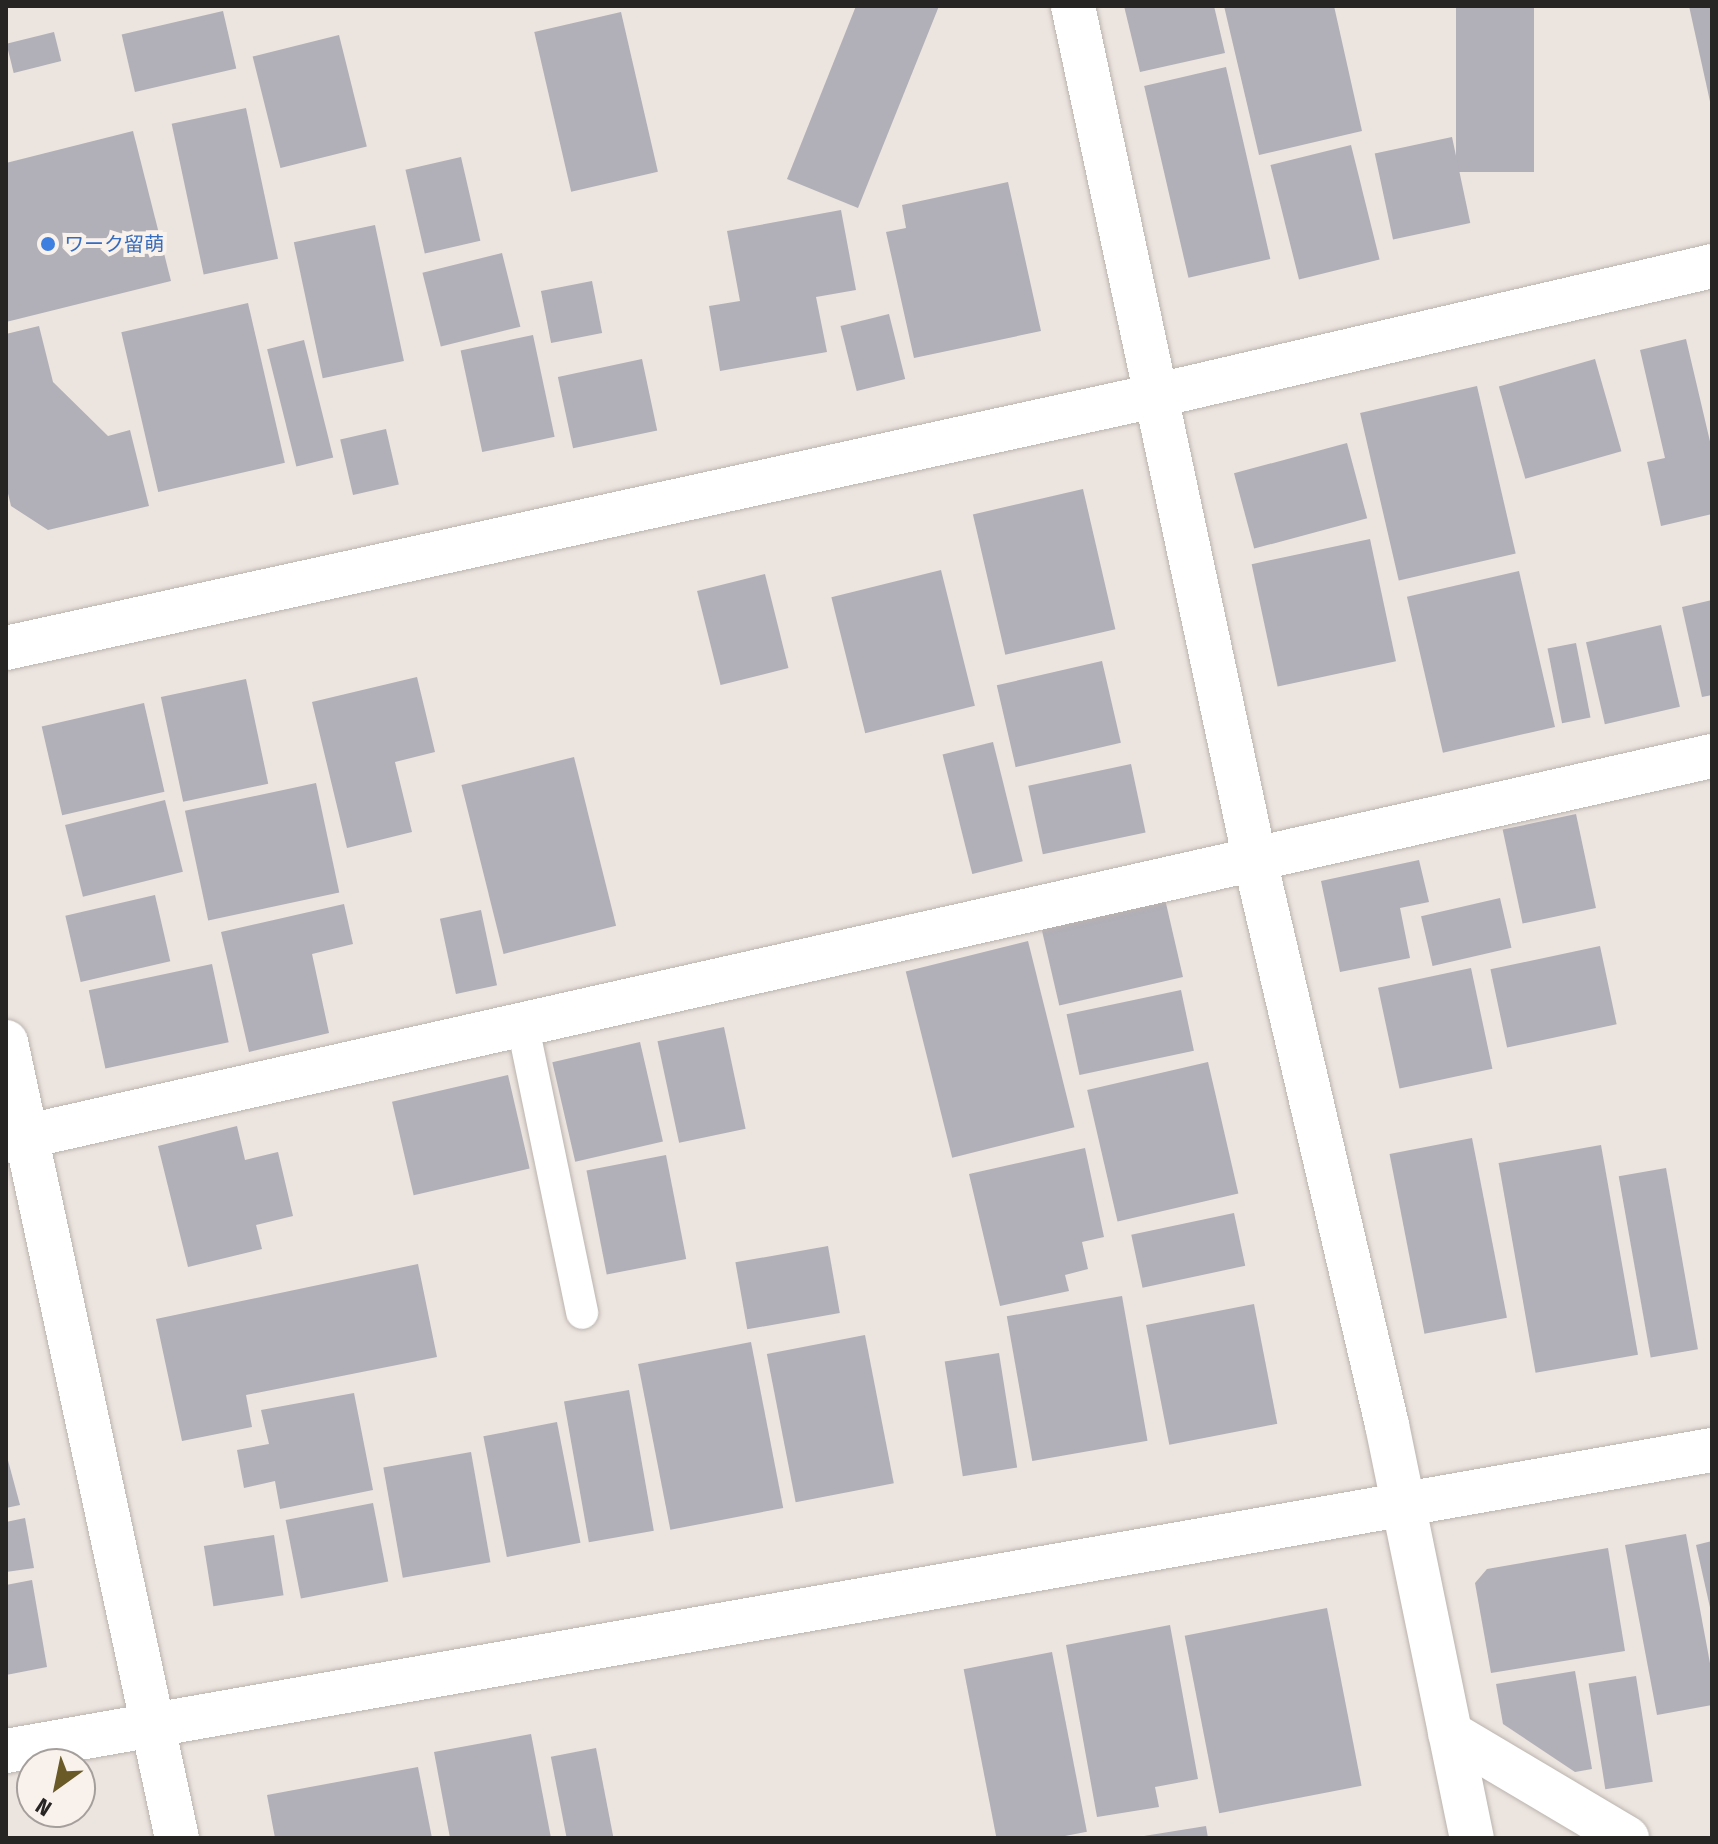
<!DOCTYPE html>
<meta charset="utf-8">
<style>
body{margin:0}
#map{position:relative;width:1718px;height:1844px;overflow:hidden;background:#ece4df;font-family:"Fira Sans Condensed","Noto Sans JP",sans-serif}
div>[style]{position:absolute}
.building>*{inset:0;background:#b1afb7;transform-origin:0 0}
.roads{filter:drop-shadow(0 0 2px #bbb3ae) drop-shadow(0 0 2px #bbb3ae)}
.lane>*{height:32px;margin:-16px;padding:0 16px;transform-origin:16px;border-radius:16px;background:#fff}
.street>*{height:44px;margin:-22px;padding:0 22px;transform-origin:22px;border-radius:22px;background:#fff}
.secondary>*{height:44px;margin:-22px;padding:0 22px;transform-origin:22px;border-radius:22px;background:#fff}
.dots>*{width:22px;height:22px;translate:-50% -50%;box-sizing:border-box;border:4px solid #f9f1ec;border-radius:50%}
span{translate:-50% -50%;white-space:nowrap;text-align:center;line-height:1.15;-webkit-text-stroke:8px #f9f1ec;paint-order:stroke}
.shop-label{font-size:20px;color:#366cbe}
.left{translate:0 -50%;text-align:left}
.frame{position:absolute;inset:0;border:8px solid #272523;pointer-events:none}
.north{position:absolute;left:16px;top:1748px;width:80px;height:80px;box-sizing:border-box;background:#f9f1ec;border:2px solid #a59f9c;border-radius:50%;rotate:213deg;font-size:22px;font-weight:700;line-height:32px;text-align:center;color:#272523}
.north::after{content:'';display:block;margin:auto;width:28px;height:36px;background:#6a5a27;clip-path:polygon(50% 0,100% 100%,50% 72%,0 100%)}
</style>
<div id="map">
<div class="building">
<i style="clip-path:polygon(856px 6px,939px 6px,858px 208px,787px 179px)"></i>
<i style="clip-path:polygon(1124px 6px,1214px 6px,1225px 53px,1140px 72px)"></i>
<i style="clip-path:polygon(1224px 6px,1334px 6px,1362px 131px,1259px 155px)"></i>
<i style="left:1456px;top:6px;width:78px;height:166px"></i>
<i style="clip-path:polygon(1689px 6px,1712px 6px,1712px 106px,1711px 106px)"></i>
<i style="left:223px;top:11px;width:59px;height:104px;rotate:77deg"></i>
<i style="left:621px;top:12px;width:164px;height:89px;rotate:77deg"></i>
<i style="left:54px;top:32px;width:30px;height:49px;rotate:76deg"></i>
<i style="left:339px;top:35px;width:115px;height:89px;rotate:76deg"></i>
<i style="left:1226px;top:67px;width:197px;height:84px;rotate:77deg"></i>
<i style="left:246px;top:108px;width:154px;height:76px;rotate:78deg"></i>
<i style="clip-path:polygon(133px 131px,171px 281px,6px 322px,6px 163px)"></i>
<i style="left:1452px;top:137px;width:88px;height:79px;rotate:78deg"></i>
<i style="left:1351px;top:145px;width:118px;height:83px;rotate:76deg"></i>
<i style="left:461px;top:157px;width:86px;height:57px;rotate:77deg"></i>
<i style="clip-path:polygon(1008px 182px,1041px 331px,914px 358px,886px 232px,906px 228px,902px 205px)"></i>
<i style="clip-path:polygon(841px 210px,856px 290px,816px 297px,827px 352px,720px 371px,709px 306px,740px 301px,727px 231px)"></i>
<i style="left:375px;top:225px;width:139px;height:83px;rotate:78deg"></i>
<i style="left:502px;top:253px;width:76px;height:82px;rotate:76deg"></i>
<i style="left:592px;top:281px;width:53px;height:52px;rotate:79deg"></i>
<i style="left:248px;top:303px;width:164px;height:130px;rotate:77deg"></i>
<i style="left:889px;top:314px;width:67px;height:50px;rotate:76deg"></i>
<i style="clip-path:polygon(39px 326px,53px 382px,108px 436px,130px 430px,149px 506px,48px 530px,11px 506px,6px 485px,6px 334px)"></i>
<i style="left:533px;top:335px;width:104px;height:74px;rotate:78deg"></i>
<i style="clip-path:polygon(1686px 339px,1712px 450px,1712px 514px,1661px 526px,1647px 462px,1665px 458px,1640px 350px)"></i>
<i style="left:304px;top:340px;width:121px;height:38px;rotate:76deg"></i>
<i style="left:642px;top:359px;width:73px;height:86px;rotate:78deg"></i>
<i style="left:1595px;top:359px;width:96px;height:100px;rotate:74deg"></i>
<i style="left:1477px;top:386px;width:172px;height:120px;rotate:77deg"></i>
<i style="left:386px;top:429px;width:57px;height:47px;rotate:77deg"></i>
<i style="left:1347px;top:443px;width:78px;height:117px;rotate:75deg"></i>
<i style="left:1083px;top:489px;width:144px;height:113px;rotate:77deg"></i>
<i style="left:1370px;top:539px;width:125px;height:121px;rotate:78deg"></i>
<i style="left:941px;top:570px;width:140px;height:113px;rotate:76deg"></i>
<i style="left:1519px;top:571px;width:160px;height:115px;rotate:77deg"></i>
<i style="left:765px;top:574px;width:97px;height:70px;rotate:76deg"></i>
<i style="clip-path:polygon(1712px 600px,1712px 695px,1702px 697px,1682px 607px)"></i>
<i style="left:1661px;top:625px;width:84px;height:77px;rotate:77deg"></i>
<i style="left:1576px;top:643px;width:76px;height:29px;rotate:79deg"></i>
<i style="left:1102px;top:661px;width:84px;height:108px;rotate:77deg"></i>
<i style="clip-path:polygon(417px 677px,435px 752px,395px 762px,412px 832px,347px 848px,312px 702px)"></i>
<i style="left:246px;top:679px;width:107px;height:87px;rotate:78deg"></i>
<i style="left:144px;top:703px;width:91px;height:105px;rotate:77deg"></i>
<i style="left:993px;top:742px;width:123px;height:52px;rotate:76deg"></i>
<i style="left:574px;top:757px;width:174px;height:116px;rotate:76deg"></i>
<i style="left:1131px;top:764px;width:70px;height:105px;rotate:78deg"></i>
<i style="left:316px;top:783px;width:112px;height:134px;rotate:78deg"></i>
<i style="left:165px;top:800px;width:74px;height:103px;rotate:76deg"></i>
<i style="left:1576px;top:814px;width:96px;height:75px;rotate:78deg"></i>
<i style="clip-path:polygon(1419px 860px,1429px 902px,1400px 908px,1410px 958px,1340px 972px,1321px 881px)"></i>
<i style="left:155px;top:895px;width:68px;height:92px;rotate:77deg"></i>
<i style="left:1500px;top:898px;width:51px;height:81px;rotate:77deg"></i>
<i style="left:1165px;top:899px;width:80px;height:127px;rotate:77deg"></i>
<i style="clip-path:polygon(344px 904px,353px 944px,312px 954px,329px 1033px,249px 1052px,221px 932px)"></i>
<i style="left:481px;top:910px;width:77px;height:42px;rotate:78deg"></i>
<i style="left:1028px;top:941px;width:192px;height:126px;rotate:76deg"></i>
<i style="left:1600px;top:946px;width:80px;height:112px;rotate:78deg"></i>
<i style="left:212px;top:964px;width:80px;height:126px;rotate:78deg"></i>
<i style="left:1471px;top:968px;width:103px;height:95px;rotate:78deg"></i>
<i style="left:1181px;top:990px;width:62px;height:117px;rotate:78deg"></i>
<i style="left:724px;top:1027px;width:104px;height:68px;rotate:78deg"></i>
<i style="left:640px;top:1042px;width:102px;height:90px;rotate:77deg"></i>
<i style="left:1208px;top:1062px;width:135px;height:124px;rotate:77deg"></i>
<i style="left:508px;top:1075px;width:96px;height:119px;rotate:77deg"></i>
<i style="clip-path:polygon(237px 1126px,245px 1160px,278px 1152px,293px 1216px,256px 1225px,262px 1249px,188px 1267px,158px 1146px)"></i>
<i style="left:1472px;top:1138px;width:183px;height:84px;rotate:79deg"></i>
<i style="left:1601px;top:1145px;width:213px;height:104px;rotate:80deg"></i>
<i style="clip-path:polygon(1085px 1148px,1104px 1237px,1082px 1242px,1088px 1269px,1065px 1275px,1069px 1291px,1000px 1306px,969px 1174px)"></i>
<i style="left:666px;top:1155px;width:106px;height:81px;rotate:79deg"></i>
<i style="left:1666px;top:1168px;width:184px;height:48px;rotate:80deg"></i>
<i style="left:1234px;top:1213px;width:54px;height:105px;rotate:78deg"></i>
<i style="left:828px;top:1246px;width:68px;height:94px;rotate:80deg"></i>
<i style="clip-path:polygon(418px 1264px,437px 1357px,246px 1395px,252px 1427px,182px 1441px,156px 1319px)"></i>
<i style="left:1122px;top:1296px;width:147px;height:117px;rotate:80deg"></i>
<i style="left:1254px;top:1304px;width:122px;height:110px;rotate:79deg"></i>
<i style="left:865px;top:1335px;width:151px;height:100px;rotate:79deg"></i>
<i style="left:751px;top:1342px;width:169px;height:115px;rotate:79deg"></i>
<i style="left:999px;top:1353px;width:116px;height:55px;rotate:81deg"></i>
<i style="left:629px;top:1390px;width:143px;height:66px;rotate:80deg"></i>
<i style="clip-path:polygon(354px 1393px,373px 1490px,280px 1509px,275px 1481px,244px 1488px,237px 1450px,269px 1444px,261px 1410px)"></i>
<i style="left:557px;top:1422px;width:123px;height:75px;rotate:79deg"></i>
<i style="left:471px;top:1452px;width:112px;height:89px;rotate:80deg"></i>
<i style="clip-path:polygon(6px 1453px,20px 1505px,6px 1508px)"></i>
<i style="left:373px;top:1503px;width:80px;height:89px;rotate:79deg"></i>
<i style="clip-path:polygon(25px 1518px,34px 1568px,6px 1572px,6px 1522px)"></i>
<i style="clip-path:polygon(1686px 1534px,1712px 1674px,1712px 1705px,1657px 1715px,1625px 1545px)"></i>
<i style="left:274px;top:1535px;width:61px;height:71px;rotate:81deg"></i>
<i style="clip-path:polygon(1712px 1541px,1712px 1611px,1711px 1612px,1696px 1545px)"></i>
<i style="clip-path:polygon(1608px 1548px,1625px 1651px,1491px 1673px,1475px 1583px,1487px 1569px)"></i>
<i style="clip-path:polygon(32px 1580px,47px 1667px,6px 1675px,6px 1585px)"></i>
<i style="left:1327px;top:1608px;width:181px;height:145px;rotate:79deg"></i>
<i style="clip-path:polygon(1170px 1625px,1198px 1779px,1155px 1787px,1159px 1807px,1097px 1817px,1066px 1645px)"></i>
<i style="left:1052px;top:1652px;width:183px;height:90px;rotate:79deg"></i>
<i style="clip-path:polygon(1575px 1671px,1592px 1769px,1575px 1772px,1503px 1724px,1496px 1684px)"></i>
<i style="left:1636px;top:1676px;width:107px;height:48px;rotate:81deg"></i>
<i style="clip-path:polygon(531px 1734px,551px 1838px,450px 1838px,434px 1752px)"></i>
<i style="left:596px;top:1748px;width:92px;height:46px;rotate:79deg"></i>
<i style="clip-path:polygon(418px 1767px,432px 1838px,275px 1838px,267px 1795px)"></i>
<i style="clip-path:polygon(1206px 1826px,1208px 1838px,1144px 1838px,1144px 1836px)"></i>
</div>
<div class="roads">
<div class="lane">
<i style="left:522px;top:1022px;width:297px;rotate:78.3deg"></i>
</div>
<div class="street">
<i style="left:1073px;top:6px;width:869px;rotate:77.98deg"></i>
<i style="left:1254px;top:856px;width:584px;rotate:76.84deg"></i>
<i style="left:1387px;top:1425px;width:422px;rotate:78.4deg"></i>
<i style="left:1154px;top:396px;width:573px;rotate:-13.11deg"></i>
<i style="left:6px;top:1141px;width:1749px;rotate:-12.72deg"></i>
<i style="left:1450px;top:1733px;width:206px;rotate:30.7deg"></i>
</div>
<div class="secondary">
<i style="left:6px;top:648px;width:1175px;rotate:-12.38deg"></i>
<i style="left:6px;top:1042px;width:814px;rotate:77.88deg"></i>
<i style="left:6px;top:1751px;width:1732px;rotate:-10.01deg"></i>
</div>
</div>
<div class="dots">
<i style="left:48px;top:244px;background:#3f7fe0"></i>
</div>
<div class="shop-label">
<span class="left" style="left:64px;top:244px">ワーク留萌</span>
</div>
<div class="frame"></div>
<div class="north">N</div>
</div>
